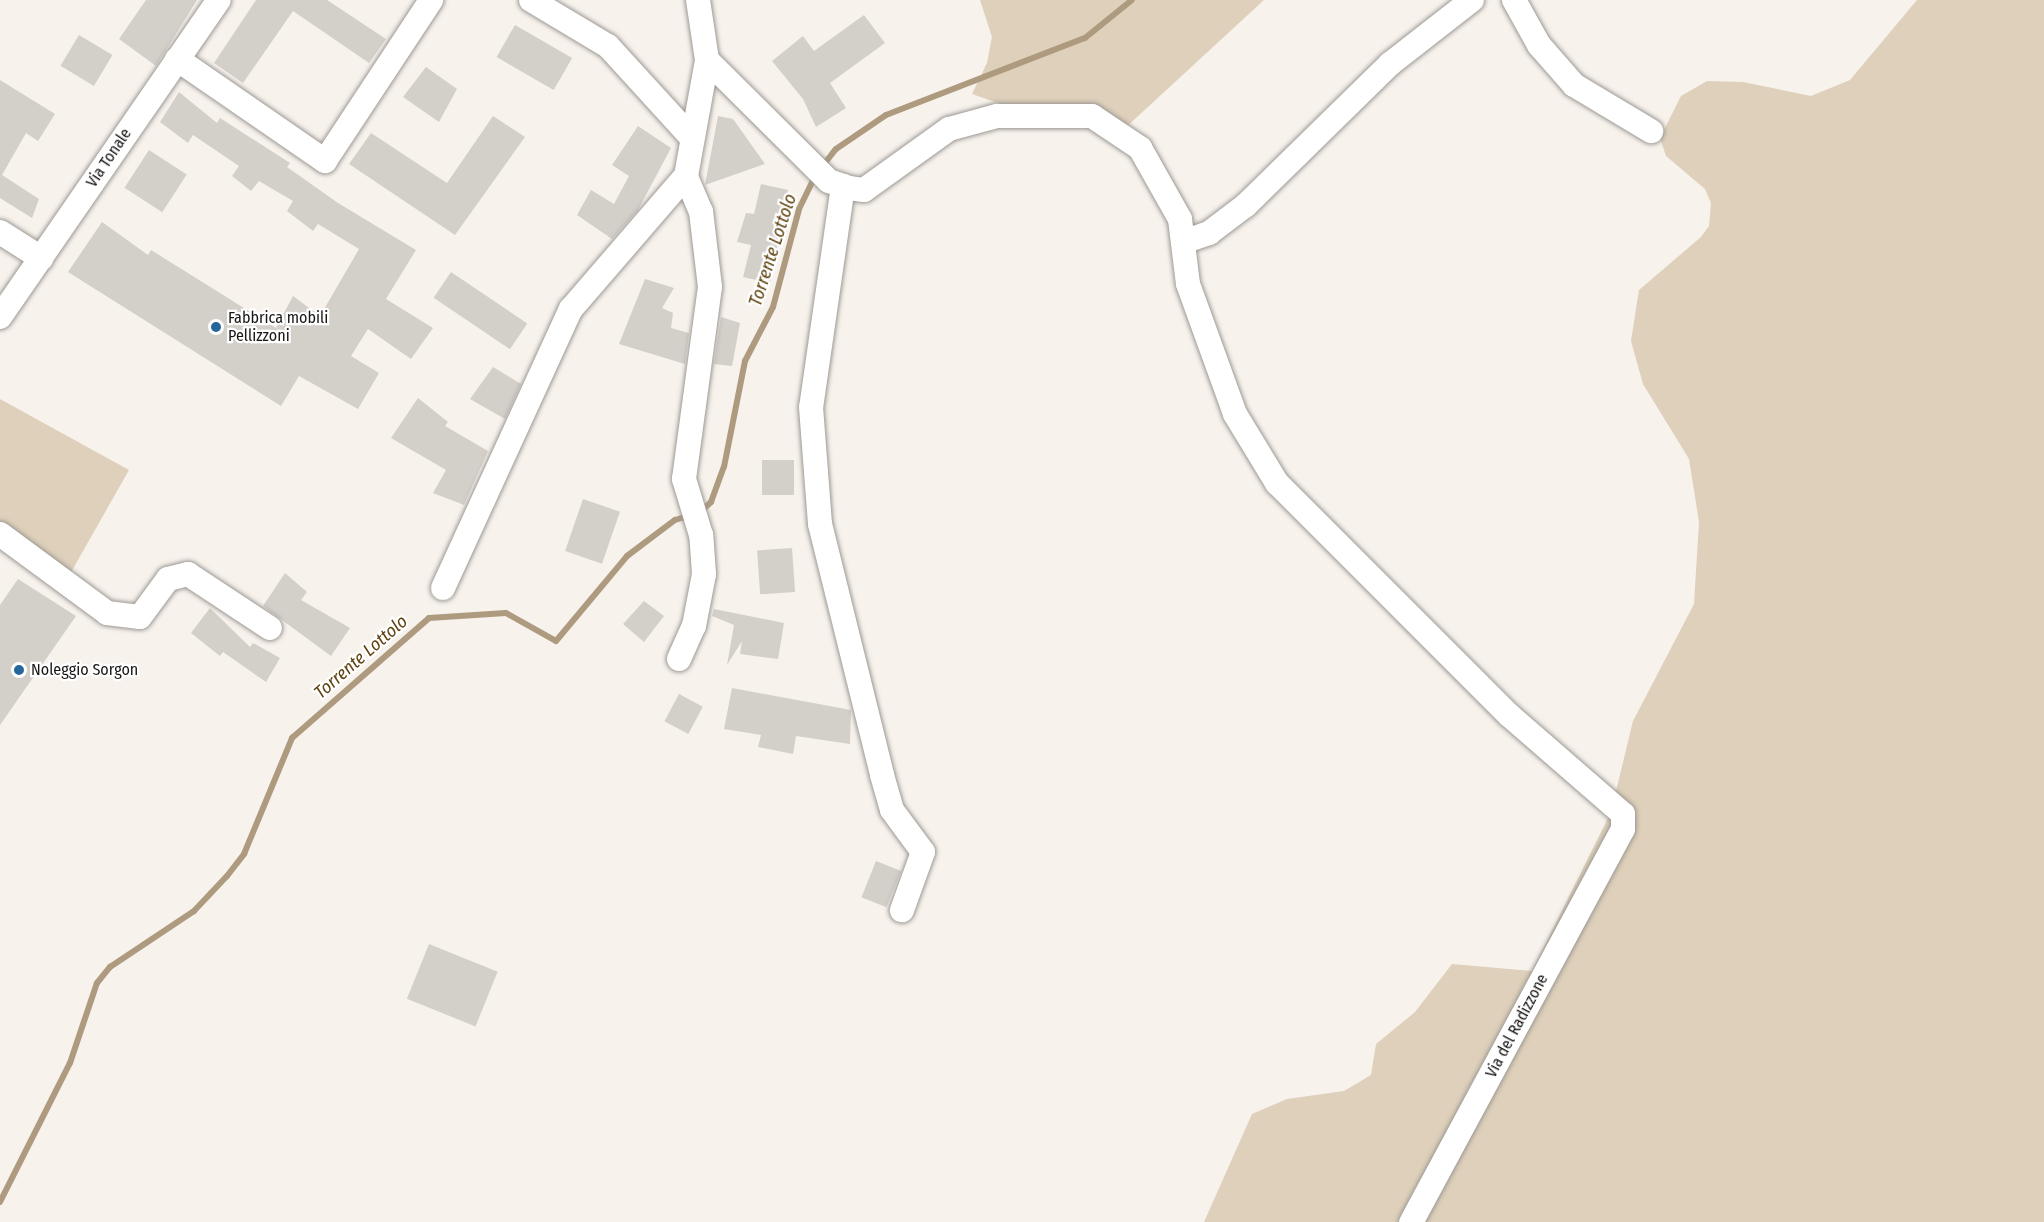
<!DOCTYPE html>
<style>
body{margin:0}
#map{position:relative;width:2044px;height:1222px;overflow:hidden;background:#f7f2ec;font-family:"Fira Sans Condensed",sans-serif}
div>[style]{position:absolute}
.green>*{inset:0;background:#ded0ba}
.stream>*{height:6px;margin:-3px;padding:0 3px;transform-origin:3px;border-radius:3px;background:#ae9b7f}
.building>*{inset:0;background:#d3cfc9;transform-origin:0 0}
.roads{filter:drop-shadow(0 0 2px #9d9994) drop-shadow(0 0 2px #9d9994)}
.minor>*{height:24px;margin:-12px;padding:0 12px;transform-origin:12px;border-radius:12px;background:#fff}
.dots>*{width:16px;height:16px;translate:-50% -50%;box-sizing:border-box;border:3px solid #fff;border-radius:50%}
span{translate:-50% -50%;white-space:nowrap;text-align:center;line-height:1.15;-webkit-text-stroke:4.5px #fff;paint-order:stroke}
.street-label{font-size:16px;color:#191715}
.poi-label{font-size:16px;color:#191715}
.left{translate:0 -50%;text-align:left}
.water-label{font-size:18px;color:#5f4210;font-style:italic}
</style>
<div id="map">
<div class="green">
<i style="clip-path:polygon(980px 0,1264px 0,1124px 129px,1035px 116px,972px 94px,987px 63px,992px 37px)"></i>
<i style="clip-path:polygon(1917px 0,2044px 0,2044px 1222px,1204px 1222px,1252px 1114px,1287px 1099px,1344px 1091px,1371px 1075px,1376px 1044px,1415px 1012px,1452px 964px,1532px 971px,1611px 812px,1633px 721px,1694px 604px,1699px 522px,1689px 459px,1643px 384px,1631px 341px,1639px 290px,1701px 237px,1709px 226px,1711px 203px,1705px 189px,1666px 156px,1660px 138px,1681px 96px,1707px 81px,1743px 82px,1811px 96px,1850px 80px)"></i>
<i style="clip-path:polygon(0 399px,129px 470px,70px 574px,0 538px)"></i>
</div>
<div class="stream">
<i style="left:821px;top:168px;width:24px;rotate:-52deg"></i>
<i style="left:836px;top:149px;width:60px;rotate:-34.2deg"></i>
<i style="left:886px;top:115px;width:213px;rotate:-21.2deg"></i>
<i style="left:1085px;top:38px;width:60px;rotate:-39deg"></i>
<i style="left:700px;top:512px;width:15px;rotate:-42deg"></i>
<i style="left:711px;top:502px;width:37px;rotate:-70deg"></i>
<i style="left:724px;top:467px;width:108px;rotate:-78.8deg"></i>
<i style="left:745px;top:361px;width:61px;rotate:-62.6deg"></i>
<i style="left:773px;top:307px;width:101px;rotate:-75.1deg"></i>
<i style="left:799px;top:209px;width:37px;rotate:-64deg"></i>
<i style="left:0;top:1202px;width:156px;rotate:-63.3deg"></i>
<i style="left:70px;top:1063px;width:84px;rotate:-71.4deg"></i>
<i style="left:97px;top:983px;width:21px;rotate:-51deg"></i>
<i style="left:110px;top:967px;width:101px;rotate:-33.7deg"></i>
<i style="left:194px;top:911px;width:48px;rotate:-46.7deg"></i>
<i style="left:227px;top:876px;width:28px;rotate:-52deg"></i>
<i style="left:244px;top:854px;width:126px;rotate:-67.5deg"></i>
<i style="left:292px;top:738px;width:182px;rotate:-41.2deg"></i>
<i style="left:429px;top:618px;width:77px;rotate:-3.7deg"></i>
<i style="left:506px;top:613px;width:57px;rotate:29.2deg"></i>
<i style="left:556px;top:641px;width:111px;rotate:-50.1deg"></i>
<i style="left:627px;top:556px;width:60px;rotate:-36.9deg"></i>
<i style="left:675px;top:520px;width:17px;rotate:-17deg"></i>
</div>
<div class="building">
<i style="clip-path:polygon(146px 0,197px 0,156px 66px,119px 39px)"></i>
<i style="clip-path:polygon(256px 0,327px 0,386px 39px,369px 63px,293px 11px,243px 83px,214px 63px)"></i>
<i style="clip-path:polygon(864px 15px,885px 43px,830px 83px,846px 108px,816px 127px,803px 99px,772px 61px,803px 36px,814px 51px)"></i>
<i style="left:515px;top:25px;width:66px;height:37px;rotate:30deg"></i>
<i style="left:79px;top:35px;width:39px;height:36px;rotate:31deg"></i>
<i style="clip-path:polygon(426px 67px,457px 89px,439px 122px,403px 97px)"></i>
<i style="clip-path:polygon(0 80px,55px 114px,38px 141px,26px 133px,2px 175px,39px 199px,32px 218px,0 198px)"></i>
<i style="clip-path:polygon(179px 92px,217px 123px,220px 118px,290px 163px,287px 167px,338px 203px,416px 250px,386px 299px,433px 328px,411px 359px,368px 329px,351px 356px,379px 373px,358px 409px,299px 376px,281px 406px,68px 272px,102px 222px,148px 255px,151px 250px,276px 328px,293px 296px,320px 316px,359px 249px,318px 224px,313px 231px,287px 211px,293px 201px,259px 181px,251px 191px,232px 176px,239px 166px,193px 135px,188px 143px,160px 122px)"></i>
<i style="clip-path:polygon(493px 116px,525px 137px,455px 235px,349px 164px,371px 133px,447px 183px)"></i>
<i style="clip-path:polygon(718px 116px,733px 119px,765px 164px,705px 185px)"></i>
<i style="clip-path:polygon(638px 126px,671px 148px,638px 210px,612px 239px,577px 215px,591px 190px,614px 204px,629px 176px,612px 165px)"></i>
<i style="left:149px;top:150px;width:45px;height:45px;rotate:33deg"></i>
<i style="clip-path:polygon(761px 184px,788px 190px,770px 283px,743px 277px,751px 245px,737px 242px,746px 213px,754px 214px)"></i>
<i style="left:451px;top:272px;width:92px;height:31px;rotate:34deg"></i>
<i style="clip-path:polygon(645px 279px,674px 288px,662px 308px,673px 313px,671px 328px,689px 333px,685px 364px,619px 344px)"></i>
<i style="clip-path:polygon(721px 317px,740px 323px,732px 366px,714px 364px)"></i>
<i style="clip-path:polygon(493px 367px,521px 384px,505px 419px,470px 399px)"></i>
<i style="clip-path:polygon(418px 398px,448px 422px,445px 426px,488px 451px,464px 505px,433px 493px,446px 470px,391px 438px)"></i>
<i style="left:762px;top:460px;width:32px;height:35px"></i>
<i style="left:583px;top:499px;width:39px;height:55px;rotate:19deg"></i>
<i style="left:792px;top:548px;width:44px;height:35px;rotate:86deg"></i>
<i style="clip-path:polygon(285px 573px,307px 592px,301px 600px,350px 628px,331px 656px,263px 606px)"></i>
<i style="clip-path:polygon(18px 579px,76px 616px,0 725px,0 605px)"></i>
<i style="clip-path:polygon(644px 601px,664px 616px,644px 642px,623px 624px)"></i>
<i style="clip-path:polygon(210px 608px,250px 647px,253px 643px,280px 658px,266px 682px,223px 652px,220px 656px,191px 633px)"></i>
<i style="clip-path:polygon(714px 609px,784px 623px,778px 659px,740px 654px,742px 641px,727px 665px,734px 625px,712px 616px)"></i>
<i style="clip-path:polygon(732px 688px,851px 710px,850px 744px,796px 736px,793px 754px,758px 747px,761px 735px,724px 729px)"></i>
<i style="left:679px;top:694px;width:27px;height:31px;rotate:28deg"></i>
<i style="left:876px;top:861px;width:27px;height:39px;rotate:22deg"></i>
<i style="left:429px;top:944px;width:74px;height:59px;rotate:22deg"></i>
</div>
<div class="roads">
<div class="minor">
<i style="left:531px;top:0;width:90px;rotate:30.9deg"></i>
<i style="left:608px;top:46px;width:125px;rotate:47.6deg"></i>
<i style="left:1514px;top:0;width:51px;rotate:60.9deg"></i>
<i style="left:1539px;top:45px;width:53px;rotate:48.8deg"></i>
<i style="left:1574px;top:85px;width:90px;rotate:30.9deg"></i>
<i style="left:177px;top:59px;width:180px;rotate:34.6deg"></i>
<i style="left:325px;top:161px;width:193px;rotate:-56.6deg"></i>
<i style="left:707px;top:60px;width:172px;rotate:44.8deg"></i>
<i style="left:829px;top:181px;width:21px;rotate:19deg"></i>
<i style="left:849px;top:188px;width:15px;rotate:8deg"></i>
<i style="left:864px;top:190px;width:105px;rotate:-35.7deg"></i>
<i style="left:949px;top:129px;width:50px;rotate:-15.2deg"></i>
<i style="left:997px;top:116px;width:95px"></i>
<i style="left:1092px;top:116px;width:58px;rotate:33.7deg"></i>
<i style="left:1140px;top:148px;width:81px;rotate:60.6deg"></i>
<i style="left:1180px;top:219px;width:65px;rotate:83deg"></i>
<i style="left:1188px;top:284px;width:138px;rotate:70.1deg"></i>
<i style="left:1235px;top:414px;width:81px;rotate:58.7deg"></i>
<i style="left:1277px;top:483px;width:328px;rotate:45deg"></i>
<i style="left:1509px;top:715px;width:151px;rotate:41deg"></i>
<i style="left:1623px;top:814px;width:15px;rotate:90deg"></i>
<i style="left:1623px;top:829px;width:447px;rotate:118.3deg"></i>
<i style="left:843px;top:186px;width:223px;rotate:98.2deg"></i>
<i style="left:811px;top:407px;width:117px;rotate:85.6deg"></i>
<i style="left:820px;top:524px;width:259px;rotate:76.1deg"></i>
<i style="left:882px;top:775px;width:36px;rotate:74deg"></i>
<i style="left:892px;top:810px;width:52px;rotate:53.6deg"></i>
<i style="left:923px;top:852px;width:62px;rotate:109.9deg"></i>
<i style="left:0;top:232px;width:49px;rotate:32.4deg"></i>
<i style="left:1183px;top:242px;width:28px;rotate:-19deg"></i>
<i style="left:1209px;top:233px;width:46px;rotate:-37.1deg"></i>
<i style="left:1246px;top:205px;width:202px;rotate:-44.4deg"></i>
<i style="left:1390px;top:64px;width:104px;rotate:-38deg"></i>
<i style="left:0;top:317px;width:385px;rotate:-55.4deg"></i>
<i style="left:0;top:534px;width:133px;rotate:36.4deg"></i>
<i style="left:107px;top:613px;width:33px;rotate:7deg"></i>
<i style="left:140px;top:617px;width:47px;rotate:-53.6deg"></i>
<i style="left:168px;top:579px;width:21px;rotate:-14deg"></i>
<i style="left:188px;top:574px;width:98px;rotate:33.4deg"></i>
<i style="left:443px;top:588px;width:307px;rotate:-65.4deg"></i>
<i style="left:571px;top:309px;width:176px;rotate:-49.2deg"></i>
<i style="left:686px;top:176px;width:118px;rotate:-79.7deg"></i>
<i style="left:707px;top:60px;width:61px;rotate:-98.5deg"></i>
<i style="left:679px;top:659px;width:36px;rotate:-66deg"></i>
<i style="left:694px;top:626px;width:53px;rotate:-79.1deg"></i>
<i style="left:704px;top:574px;width:39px;rotate:-94deg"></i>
<i style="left:701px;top:535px;width:59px;rotate:-106.9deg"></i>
<i style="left:684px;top:479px;width:194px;rotate:-82.3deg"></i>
<i style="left:710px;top:287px;width:76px;rotate:-96.8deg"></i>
<i style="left:701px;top:212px;width:39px;rotate:-113deg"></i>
</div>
</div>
<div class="dots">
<i style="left:216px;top:327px;background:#25669b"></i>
<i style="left:19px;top:670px;background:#25669b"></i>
</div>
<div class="street-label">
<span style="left:109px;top:158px;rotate:-56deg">Via Tonale</span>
<span style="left:1517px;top:1026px;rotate:-62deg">Via del Radizzone</span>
</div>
<div class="poi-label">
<span class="left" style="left:228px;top:327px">Fabbrica mobili<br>Pellizzoni</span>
<span class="left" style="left:31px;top:670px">Noleggio Sorgon</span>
</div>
<div class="water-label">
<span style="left:773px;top:250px;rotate:-72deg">Torrente Lottolo</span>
<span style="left:361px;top:657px;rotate:-41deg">Torrente Lottolo</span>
</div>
</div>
